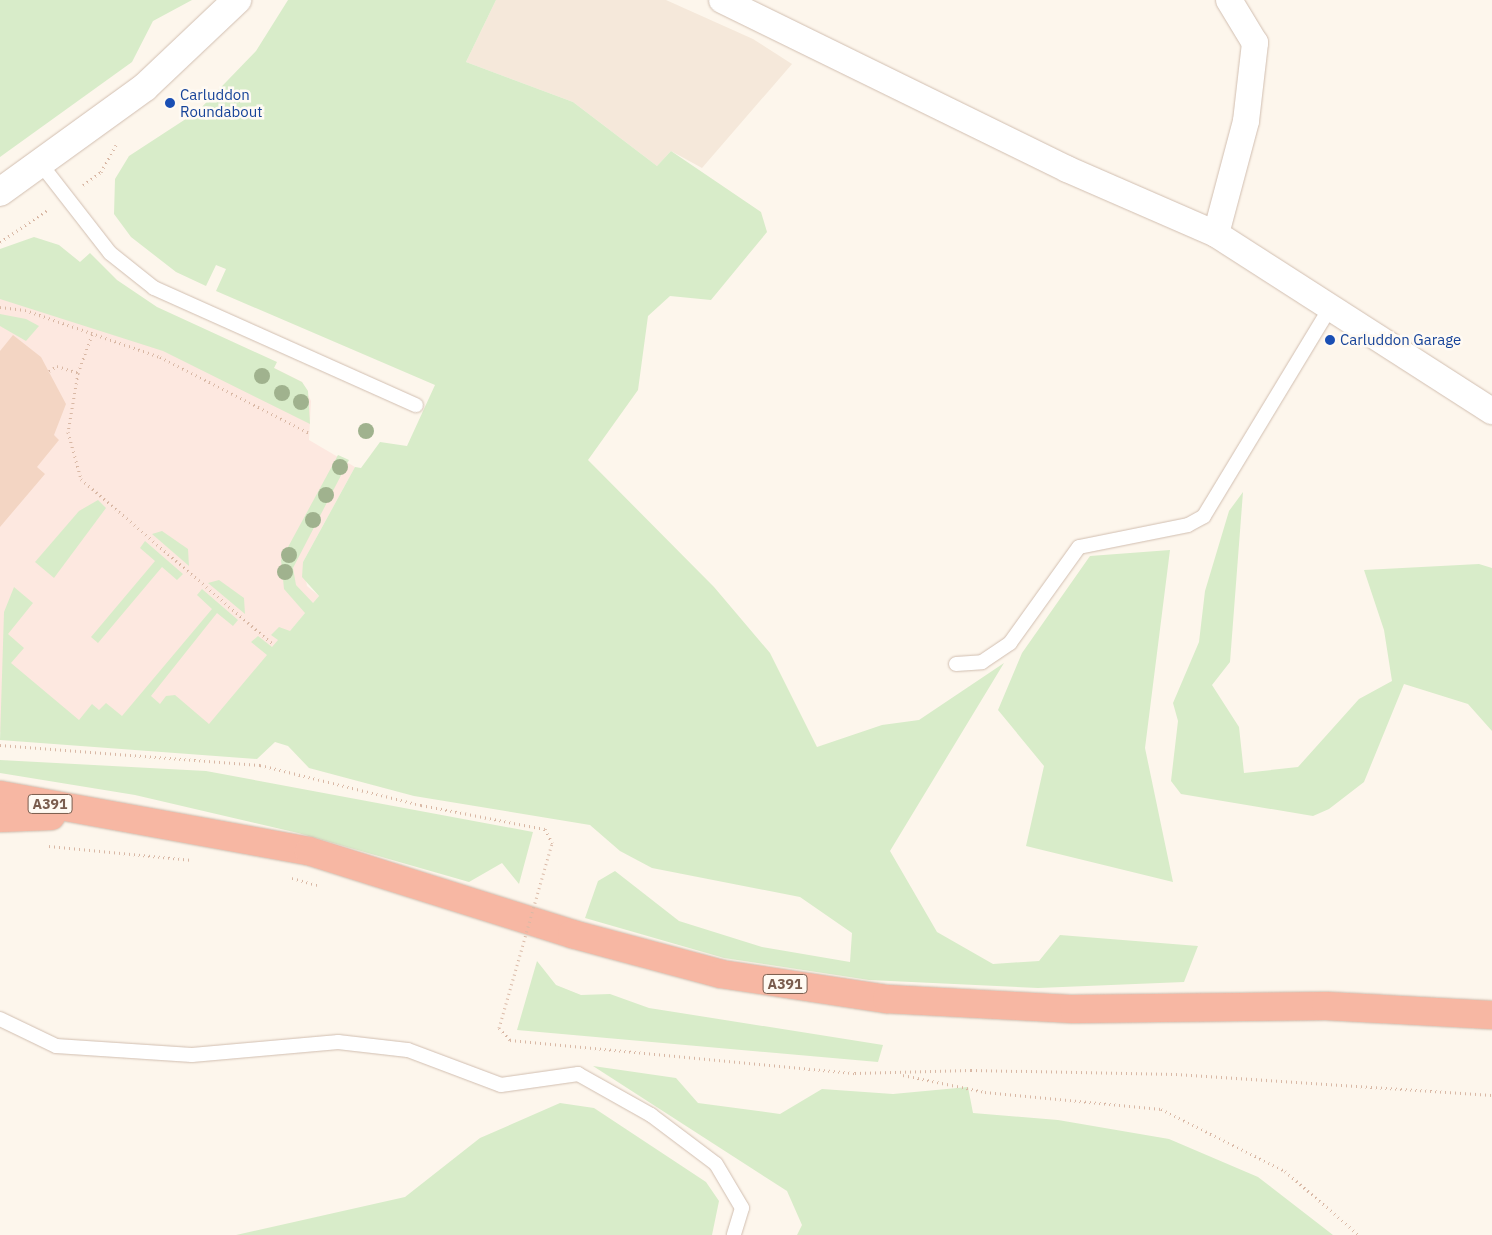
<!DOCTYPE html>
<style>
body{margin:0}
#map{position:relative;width:1492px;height:1235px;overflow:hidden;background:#fdf6ec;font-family:"IBM Plex Sans",sans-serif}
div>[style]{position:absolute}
.residential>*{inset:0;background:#f5e8da}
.commercial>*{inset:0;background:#fde8e0}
.green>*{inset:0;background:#d8ecc9}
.building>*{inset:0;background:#f3d5c3}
.path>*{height:3px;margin-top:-1.5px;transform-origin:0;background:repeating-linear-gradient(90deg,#d9b8a5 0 1px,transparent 0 5px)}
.roads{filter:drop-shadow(0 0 1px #d1beb0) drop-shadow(0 0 1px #d1beb0)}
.lane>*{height:14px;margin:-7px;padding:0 7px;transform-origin:7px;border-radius:7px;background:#fff}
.street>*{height:26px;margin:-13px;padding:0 13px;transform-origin:13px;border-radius:13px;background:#fff}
.secondary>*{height:28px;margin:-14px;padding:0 14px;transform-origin:14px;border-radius:14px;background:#fff}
.highway>*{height:28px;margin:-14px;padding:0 14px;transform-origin:14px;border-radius:14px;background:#f7b7a3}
.path-bridge>*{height:3px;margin-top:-1.5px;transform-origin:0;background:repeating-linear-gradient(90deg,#d9b8a5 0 1px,transparent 0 5px)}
.trees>*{width:16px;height:16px;margin:-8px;border-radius:50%;background:#a0b28e}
.dots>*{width:14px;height:14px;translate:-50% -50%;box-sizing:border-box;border:2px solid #fffaf3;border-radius:50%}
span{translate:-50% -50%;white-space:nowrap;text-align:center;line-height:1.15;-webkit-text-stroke:5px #fffaf3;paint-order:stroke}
.shield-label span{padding:1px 4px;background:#fffaf3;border:1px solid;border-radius:4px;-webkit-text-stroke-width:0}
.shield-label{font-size:14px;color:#7a5c4d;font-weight:700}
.transit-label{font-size:15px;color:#164399}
.left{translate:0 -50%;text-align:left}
</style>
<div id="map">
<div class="residential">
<i style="clip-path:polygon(496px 0,666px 0,753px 39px,792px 64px,702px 168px,671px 151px,657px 166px,573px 102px,466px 62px)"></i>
</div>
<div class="commercial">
<i style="clip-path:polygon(85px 258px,126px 294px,302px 382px,311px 401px,309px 440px,355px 467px,303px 562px,307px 586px,319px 596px,283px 640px,254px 731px,0 732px,0 260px,74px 269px)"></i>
</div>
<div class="green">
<i style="clip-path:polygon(0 0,192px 0,153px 21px,132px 62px,0 157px)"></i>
<i style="clip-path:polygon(288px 0,496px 0,466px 62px,573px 102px,657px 166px,671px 151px,761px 212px,767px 232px,711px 300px,670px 296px,648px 316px,638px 390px,588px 460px,714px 587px,770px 653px,817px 747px,882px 725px,919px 720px,1004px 663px,890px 851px,937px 932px,993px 964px,1039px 961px,1060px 935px,1198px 946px,1184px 982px,1038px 988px,869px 980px,724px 958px,585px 918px,598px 881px,615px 871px,679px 921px,762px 947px,850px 962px,852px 933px,800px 897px,652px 868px,620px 851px,590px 825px,414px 796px,309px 768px,288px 746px,275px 742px,257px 759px,0 740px,4px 612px,14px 587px,33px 603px,8px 634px,24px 648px,11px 663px,79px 720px,92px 704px,99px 710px,106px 703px,122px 716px,212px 609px,197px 595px,202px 589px,238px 620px,233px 626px,217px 613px,151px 696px,160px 704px,166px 696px,175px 695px,209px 724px,267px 655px,251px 642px,258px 636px,272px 647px,278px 640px,271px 635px,279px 627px,290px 631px,305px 613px,284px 589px,281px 560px,338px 455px,349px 460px,293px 568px,296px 585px,313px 603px,319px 596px,302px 577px,303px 562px,355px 467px,361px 468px,380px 442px,407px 446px,435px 385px,216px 291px,226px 269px,216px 265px,206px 286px,176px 272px,131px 237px,114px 214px,115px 179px,129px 156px,198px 111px,256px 51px)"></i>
<i style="clip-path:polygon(34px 237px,59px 245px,80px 262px,90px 253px,117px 280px,157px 307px,277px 362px,274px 368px,302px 382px,308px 391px,310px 424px,163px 351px,0 299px,0 249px)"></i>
<i style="clip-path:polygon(0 314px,26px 319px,39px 326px,26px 341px,0 326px)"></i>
<i style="clip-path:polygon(1243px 492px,1230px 662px,1212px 685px,1239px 727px,1244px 773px,1298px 767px,1359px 699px,1392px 681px,1384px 630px,1364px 570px,1479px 564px,1492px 568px,1492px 731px,1468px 704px,1404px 684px,1364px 782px,1329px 809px,1313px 816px,1181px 794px,1171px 781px,1178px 721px,1173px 703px,1199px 642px,1205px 591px,1229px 511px)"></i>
<i style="clip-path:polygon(98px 500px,106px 508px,54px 578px,35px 562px,79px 511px)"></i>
<i style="clip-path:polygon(162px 531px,188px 549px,189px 566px,152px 534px)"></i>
<i style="clip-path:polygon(145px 541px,183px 574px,177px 580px,162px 567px,98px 643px,91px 637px,155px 561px,140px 548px)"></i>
<i style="clip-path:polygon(1170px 550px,1145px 748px,1173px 882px,1026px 846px,1044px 766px,998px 710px,1022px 653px,1090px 556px)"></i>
<i style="clip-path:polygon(219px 580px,244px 598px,245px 614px,208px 583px)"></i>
<i style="clip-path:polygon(0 760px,206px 771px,533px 832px,519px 884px,502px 863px,469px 882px,298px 833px,135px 795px,0 773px)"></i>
<i style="clip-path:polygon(537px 961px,556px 985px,581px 995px,610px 994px,649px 1008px,883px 1045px,878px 1062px,517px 1030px)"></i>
<i style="clip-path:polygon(593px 1066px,676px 1078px,698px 1103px,780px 1114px,822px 1089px,893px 1094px,968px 1087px,973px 1113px,1058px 1120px,1169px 1139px,1258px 1177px,1333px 1235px,797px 1235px,802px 1225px,787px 1191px)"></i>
<i style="clip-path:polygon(560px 1103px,594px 1108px,706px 1182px,719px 1201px,712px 1235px,236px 1235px,405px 1197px,480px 1138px)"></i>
</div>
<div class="building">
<i style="clip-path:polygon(13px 335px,41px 357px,66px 404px,54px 435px,59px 440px,37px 467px,45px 474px,0 527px,0 351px)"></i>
</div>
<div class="path">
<i style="left:83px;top:185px;width:22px;rotate:-36deg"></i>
<i style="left:101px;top:172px;width:31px;rotate:-61deg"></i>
<i style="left:0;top:242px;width:59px;rotate:-34deg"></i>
<i style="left:0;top:307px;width:25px;rotate:7deg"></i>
<i style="left:25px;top:310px;width:143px;rotate:19.2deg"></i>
<i style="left:160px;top:357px;width:169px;rotate:27deg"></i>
<i style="left:49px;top:371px;width:9px;rotate:-32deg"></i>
<i style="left:57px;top:366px;width:22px;rotate:18deg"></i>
<i style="left:78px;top:373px;width:60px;rotate:99.6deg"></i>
<i style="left:68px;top:432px;width:49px;rotate:74.5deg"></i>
<i style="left:81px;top:479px;width:253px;rotate:40.7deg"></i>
<i style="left:78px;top:373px;width:44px;rotate:-69.9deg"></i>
<i style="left:0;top:745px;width:261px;rotate:4.4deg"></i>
<i style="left:260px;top:765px;width:166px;rotate:14deg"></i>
<i style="left:421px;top:805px;width:126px;rotate:11deg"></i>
<i style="left:545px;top:829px;width:16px;rotate:63deg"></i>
<i style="left:49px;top:846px;width:144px;rotate:5.6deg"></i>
<i style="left:292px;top:878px;width:26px;rotate:16deg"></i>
<i style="left:499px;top:1028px;width:16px;rotate:47deg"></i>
<i style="left:510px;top:1040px;width:347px;rotate:5.5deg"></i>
<i style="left:855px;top:1073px;width:116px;rotate:-1.5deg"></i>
<i style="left:971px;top:1070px;width:205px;rotate:1.1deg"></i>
<i style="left:1176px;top:1074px;width:317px;rotate:3.8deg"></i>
<i style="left:903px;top:1075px;width:84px;rotate:11.7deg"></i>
<i style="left:985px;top:1092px;width:177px;rotate:5.5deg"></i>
<i style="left:1161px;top:1109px;width:139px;rotate:26.6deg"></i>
<i style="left:1285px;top:1171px;width:98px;rotate:40.9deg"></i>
</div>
<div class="roads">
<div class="lane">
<i style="left:40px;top:163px;width:114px;rotate:52.1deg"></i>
<i style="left:110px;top:253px;width:56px;rotate:38.5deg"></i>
<i style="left:154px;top:288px;width:287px;rotate:24.1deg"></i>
<i style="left:956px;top:664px;width:26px;rotate:-4deg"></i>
<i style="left:982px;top:662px;width:34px;rotate:-34deg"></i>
<i style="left:1010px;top:643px;width:118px;rotate:-54.3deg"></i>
<i style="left:1079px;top:547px;width:111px;rotate:-11.4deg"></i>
<i style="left:1188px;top:525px;width:18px;rotate:-29deg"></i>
<i style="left:1204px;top:516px;width:247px;rotate:-58.8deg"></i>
<i style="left:0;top:1019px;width:62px;rotate:25.7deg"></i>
<i style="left:56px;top:1046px;width:136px;rotate:3.8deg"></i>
<i style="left:192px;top:1055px;width:147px;rotate:-5.1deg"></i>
<i style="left:338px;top:1042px;width:70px;rotate:6.5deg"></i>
<i style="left:408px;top:1050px;width:99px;rotate:20.6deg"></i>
<i style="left:501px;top:1085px;width:78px;rotate:-8.1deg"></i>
<i style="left:578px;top:1074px;width:84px;rotate:29.3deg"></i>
<i style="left:651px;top:1115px;width:81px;rotate:37deg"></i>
<i style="left:716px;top:1164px;width:51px;rotate:59.4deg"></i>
<i style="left:742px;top:1208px;width:28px;rotate:107deg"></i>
</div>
<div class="street">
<i style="left:722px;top:0;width:384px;rotate:26.1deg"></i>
<i style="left:1067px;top:169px;width:163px;rotate:23.6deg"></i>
<i style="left:1216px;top:234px;width:328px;rotate:32.7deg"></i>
<i style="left:1216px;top:234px;width:117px;rotate:-75.1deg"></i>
<i style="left:1246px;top:121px;width:79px;rotate:-83.4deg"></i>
<i style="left:1255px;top:43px;width:50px;rotate:-121.2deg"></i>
</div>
<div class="secondary">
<i style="left:0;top:192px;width:179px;rotate:-35.9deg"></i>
<i style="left:145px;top:87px;width:127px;rotate:-43.4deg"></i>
</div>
<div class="highway">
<i style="left:0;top:795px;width:314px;rotate:10.3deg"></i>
<i style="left:309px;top:851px;width:276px;rotate:17.5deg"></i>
<i style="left:572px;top:934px;width:154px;rotate:15deg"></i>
<i style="left:721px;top:974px;width:168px;rotate:8.6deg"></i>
<i style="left:887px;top:999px;width:187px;rotate:3.1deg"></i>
<i style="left:1074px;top:1009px;width:252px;rotate:-0.7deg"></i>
<i style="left:1326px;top:1006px;width:166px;rotate:3.1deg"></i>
<i style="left:0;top:818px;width:51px;rotate:-2.2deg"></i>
</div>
</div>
<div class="path-bridge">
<i style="left:499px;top:1028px;width:192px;rotate:-74deg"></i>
</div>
<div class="trees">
<i style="left:262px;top:376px"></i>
<i style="left:282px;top:393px"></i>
<i style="left:301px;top:402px"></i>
<i style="left:366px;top:431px"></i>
<i style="left:340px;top:467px"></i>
<i style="left:326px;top:495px"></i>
<i style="left:313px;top:520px"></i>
<i style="left:289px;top:555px"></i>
<i style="left:285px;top:572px"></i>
</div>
<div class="dots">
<i style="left:170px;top:103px;background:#1a4fb4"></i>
<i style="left:1330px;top:340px;background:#1a4fb4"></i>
</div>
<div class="shield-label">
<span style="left:50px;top:804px">A391</span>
<span style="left:785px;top:984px">A391</span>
</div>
<div class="transit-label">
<span class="left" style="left:180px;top:103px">Carluddon<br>Roundabout</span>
<span class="left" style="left:1340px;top:340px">Carluddon Garage</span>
</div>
</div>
